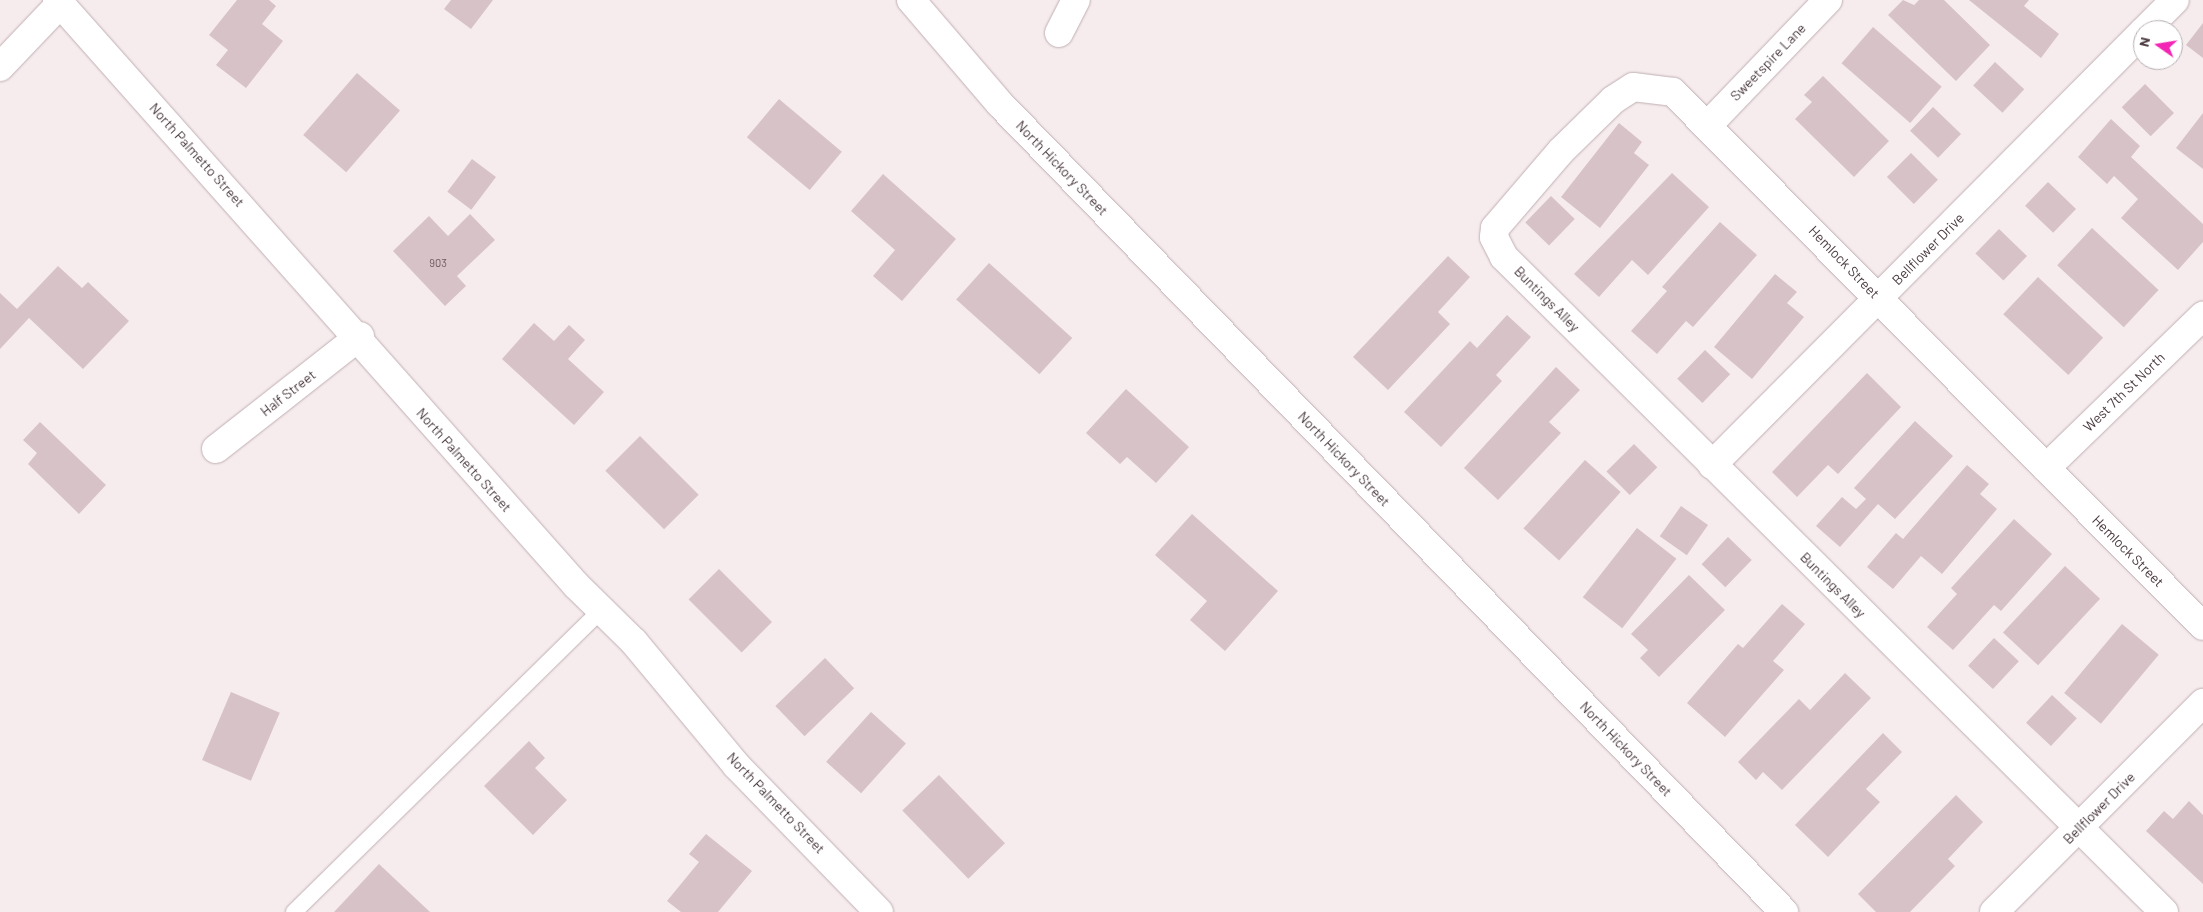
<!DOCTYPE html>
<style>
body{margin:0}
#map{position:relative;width:2203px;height:912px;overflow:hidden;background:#f6ecee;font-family:Barlow,sans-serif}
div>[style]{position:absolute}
.building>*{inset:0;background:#d7c2c7;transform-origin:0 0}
.roads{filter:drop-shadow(0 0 1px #c1afb2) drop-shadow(0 0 1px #c1afb2)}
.lane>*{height:16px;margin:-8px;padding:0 8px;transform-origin:8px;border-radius:8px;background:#fff}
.street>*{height:28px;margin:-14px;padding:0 14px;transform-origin:14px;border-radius:14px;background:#fff}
span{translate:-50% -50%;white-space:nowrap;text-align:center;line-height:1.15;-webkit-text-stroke:4.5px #fff;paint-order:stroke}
.number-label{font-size:11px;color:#6d5c60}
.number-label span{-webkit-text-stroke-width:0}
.street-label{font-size:14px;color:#4a3a3e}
.north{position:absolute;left:2133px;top:20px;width:50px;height:50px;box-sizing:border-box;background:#fff;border:1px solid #b7b0b2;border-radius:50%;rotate:283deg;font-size:14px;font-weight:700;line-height:20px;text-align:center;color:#4a3a3e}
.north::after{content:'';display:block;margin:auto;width:18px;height:22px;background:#f325b4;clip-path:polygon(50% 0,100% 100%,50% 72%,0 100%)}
</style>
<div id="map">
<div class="building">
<i style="clip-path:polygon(237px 0,269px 0,276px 6px,262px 24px,283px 41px,246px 88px,216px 65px,228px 50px,209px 35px)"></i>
<i style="clip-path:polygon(451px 0,493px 0,471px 29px,444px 9px)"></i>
<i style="clip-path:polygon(1903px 0,1914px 5px,1919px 0,1944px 0,1990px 45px,1956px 81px,1888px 15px)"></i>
<i style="clip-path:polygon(1969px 0,2029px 0,2024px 6px,2059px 34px,2041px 58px)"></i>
<i style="clip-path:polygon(2203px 23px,2203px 58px,2186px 45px)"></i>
<i style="left:1873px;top:27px;width:91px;height:48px;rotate:41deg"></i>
<i style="left:1995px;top:62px;width:40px;height:32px;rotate:43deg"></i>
<i style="left:357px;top:73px;width:57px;height:82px;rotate:41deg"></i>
<i style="clip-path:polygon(1823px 76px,1889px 141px,1854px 177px,1795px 119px,1812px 102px,1804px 95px)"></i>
<i style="left:2145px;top:84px;width:41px;height:33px;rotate:45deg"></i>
<i style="left:779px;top:99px;width:82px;height:50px;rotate:40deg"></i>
<i style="left:1933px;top:107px;width:39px;height:33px;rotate:44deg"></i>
<i style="clip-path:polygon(2203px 113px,2203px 169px,2176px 148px)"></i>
<i style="clip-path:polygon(2111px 119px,2140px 146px,2131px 157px,2203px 224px,2203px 242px,2178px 270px,2121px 218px,2138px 199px,2114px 176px,2107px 184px,2078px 157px)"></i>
<i style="clip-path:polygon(1619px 123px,1642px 142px,1634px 153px,1649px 165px,1600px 228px,1561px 197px)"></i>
<i style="left:1911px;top:153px;width:38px;height:34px;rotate:45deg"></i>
<i style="left:472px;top:159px;width:30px;height:41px;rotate:37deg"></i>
<i style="clip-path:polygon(1672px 173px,1709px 207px,1648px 275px,1632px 260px,1599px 297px,1574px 274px)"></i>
<i style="clip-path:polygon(883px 174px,956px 239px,902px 301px,873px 276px,895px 250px,851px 211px)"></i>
<i style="left:2048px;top:182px;width:39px;height:33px;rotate:44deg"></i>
<i style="left:1551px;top:196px;width:33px;height:37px;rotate:44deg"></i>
<i style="clip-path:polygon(470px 214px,495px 240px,457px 276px,466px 286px,445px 306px,393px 251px,429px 216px,448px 236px)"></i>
<i style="clip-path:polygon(1720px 222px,1757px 255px,1693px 327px,1686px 321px,1657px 354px,1631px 331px,1667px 291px,1662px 287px)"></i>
<i style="left:2092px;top:228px;width:91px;height:51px;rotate:43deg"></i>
<i style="left:1999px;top:229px;width:39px;height:34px;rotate:44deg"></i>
<i style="clip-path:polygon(1448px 256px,1470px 277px,1438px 312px,1450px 324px,1388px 390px,1353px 357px)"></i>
<i style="left:989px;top:263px;width:112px;height:49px;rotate:42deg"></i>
<i style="clip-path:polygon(58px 266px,82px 288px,88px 282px,129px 321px,83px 369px,29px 318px,0 349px,0 293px,17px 309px)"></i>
<i style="clip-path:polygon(1775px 274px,1797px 292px,1787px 303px,1804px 317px,1752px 379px,1714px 347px)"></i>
<i style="left:2038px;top:277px;width:89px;height:51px;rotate:43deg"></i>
<i style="clip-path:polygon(1507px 315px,1531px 337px,1496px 375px,1502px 381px,1441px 447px,1404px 412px,1470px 341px,1477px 348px)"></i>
<i style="clip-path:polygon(534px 323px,554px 341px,569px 325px,585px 340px,568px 359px,604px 392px,574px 425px,502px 359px)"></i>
<i style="left:1705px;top:350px;width:35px;height:40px;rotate:44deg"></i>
<i style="clip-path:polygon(1556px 367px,1580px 390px,1549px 422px,1561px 433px,1498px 500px,1464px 468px)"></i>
<i style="clip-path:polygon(1867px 373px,1901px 407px,1838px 474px,1828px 465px,1797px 497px,1772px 472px)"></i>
<i style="clip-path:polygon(1126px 389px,1189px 447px,1156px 483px,1127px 457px,1120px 464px,1086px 433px)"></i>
<i style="clip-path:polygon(1915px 421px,1953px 456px,1895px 519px,1878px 504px,1840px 547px,1816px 526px,1842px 497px,1856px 509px,1866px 499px,1854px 488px)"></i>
<i style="clip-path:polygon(40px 422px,106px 485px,79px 514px,28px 464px,37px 453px,23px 440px)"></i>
<i style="left:640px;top:436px;width:83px;height:49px;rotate:45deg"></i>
<i style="left:1634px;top:444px;width:33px;height:39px;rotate:45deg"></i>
<i style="left:1585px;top:460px;width:48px;height:92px;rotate:42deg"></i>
<i style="clip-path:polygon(1967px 465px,1989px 484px,1980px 494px,1997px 509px,1942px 574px,1921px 556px,1893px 589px,1867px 567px,1896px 533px,1903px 539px)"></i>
<i style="left:1681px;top:506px;width:33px;height:37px;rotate:35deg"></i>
<i style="clip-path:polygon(1192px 514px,1278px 591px,1225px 651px,1190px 620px,1207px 601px,1155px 555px)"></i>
<i style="clip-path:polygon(2014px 519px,2052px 554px,2001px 611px,1994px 605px,1953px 650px,1927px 627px,1957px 594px,1951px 588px)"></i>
<i style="left:1637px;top:528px;width:50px;height:88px;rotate:38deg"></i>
<i style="left:1728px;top:537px;width:33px;height:38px;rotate:44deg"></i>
<i style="left:2065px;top:566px;width:48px;height:91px;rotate:43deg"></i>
<i style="left:719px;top:569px;width:75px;height:43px;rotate:45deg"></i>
<i style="clip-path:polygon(1689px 575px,1725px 610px,1659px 677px,1640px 658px,1648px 650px,1631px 634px)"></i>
<i style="clip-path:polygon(1782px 604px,1805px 624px,1773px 661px,1784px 670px,1725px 737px,1687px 703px,1738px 644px,1743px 648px)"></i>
<i style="left:2122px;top:624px;width:48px;height:90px;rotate:40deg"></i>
<i style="left:1994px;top:638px;width:34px;height:38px;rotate:43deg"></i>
<i style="left:825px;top:658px;width:42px;height:69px;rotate:46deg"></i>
<i style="clip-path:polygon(1845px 673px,1871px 698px,1782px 790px,1763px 772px,1756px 780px,1738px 762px,1799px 699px,1810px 710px)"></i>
<i style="left:231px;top:692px;width:53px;height:74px;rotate:23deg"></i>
<i style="left:2052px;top:695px;width:34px;height:38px;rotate:43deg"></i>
<i style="left:871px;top:712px;width:47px;height:67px;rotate:42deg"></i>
<i style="clip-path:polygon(1883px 733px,1902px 752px,1866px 789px,1880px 802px,1828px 857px,1795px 825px)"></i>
<i style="clip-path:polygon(529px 741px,545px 758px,535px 768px,567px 800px,533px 835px,484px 786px)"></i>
<i style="left:939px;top:775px;width:95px;height:51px;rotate:46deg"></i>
<i style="clip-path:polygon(1956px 795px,1983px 822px,1948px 859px,1955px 866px,1910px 912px,1876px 912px,1858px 894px)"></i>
<i style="clip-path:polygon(2189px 801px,2203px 815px,2203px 884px,2146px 831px,2164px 811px,2173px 819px)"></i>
<i style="clip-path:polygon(706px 834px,752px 871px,718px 912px,681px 912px,667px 901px,699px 862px,689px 854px)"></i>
<i style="clip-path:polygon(379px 864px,430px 912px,334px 912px)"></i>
</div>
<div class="roads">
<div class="lane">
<i style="left:294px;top:912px;width:431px;rotate:-44.5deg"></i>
</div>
<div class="street">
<i style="left:57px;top:0;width:783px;rotate:48.42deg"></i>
<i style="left:577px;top:586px;width:80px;rotate:44.5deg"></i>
<i style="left:634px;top:642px;width:160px;rotate:50.3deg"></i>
<i style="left:736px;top:765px;width:205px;rotate:45.8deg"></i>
<i style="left:911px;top:0;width:137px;rotate:49.4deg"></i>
<i style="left:1000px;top:104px;width:1126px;rotate:45.86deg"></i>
<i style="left:2145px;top:30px;width:42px;rotate:-45deg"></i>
<i style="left:1059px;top:33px;width:37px;rotate:-63deg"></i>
<i style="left:0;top:67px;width:87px;rotate:-46.4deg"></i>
<i style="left:1709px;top:124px;width:172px;rotate:-46.2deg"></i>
<i style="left:216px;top:449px;width:183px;rotate:-38.1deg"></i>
<i style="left:1712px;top:465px;width:611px;rotate:-45.13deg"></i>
<i style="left:2046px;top:468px;width:219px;rotate:-44.1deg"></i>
<i style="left:1994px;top:912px;width:296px;rotate:-45deg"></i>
<i style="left:2164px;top:912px;width:930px;rotate:-135.22deg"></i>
<i style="left:1504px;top:257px;width:22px;rotate:-117deg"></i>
<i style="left:1494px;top:237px;width:9px;rotate:-84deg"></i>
<i style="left:1495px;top:228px;width:101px;rotate:-49.4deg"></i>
<i style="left:1561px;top:151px;width:73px;rotate:-44.4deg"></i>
<i style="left:1613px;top:100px;width:24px;rotate:-33deg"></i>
<i style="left:1633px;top:87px;width:40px;rotate:7.1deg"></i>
<i style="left:1673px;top:92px;width:752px;rotate:45.22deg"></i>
</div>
</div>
<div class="number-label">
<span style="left:438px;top:263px">903</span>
</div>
<div class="street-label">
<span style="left:1768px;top:62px;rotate:-46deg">Sweetspire Lane</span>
<span style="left:197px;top:155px;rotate:48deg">North Palmetto Street</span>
<span style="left:1062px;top:168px;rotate:46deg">North Hickory Street</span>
<span style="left:1928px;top:249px;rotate:-45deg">Bellflower Drive</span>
<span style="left:1844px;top:262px;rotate:46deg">Hemlock Street</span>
<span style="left:1547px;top:299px;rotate:45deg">Buntings Alley</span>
<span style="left:2124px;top:392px;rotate:-44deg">West 7th St North</span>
<span style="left:288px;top:393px;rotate:-38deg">Half Street</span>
<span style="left:1344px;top:459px;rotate:46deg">North Hickory Street</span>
<span style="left:464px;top:460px;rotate:48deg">North Palmetto Street</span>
<span style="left:2128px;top:551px;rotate:45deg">Hemlock Street</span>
<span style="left:1833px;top:585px;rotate:45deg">Buntings Alley</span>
<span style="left:1626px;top:749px;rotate:46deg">North Hickory Street</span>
<span style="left:776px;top:803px;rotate:46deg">North Palmetto Street</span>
<span style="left:2099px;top:808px;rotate:-45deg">Bellflower Drive</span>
</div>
<div class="north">N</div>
</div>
